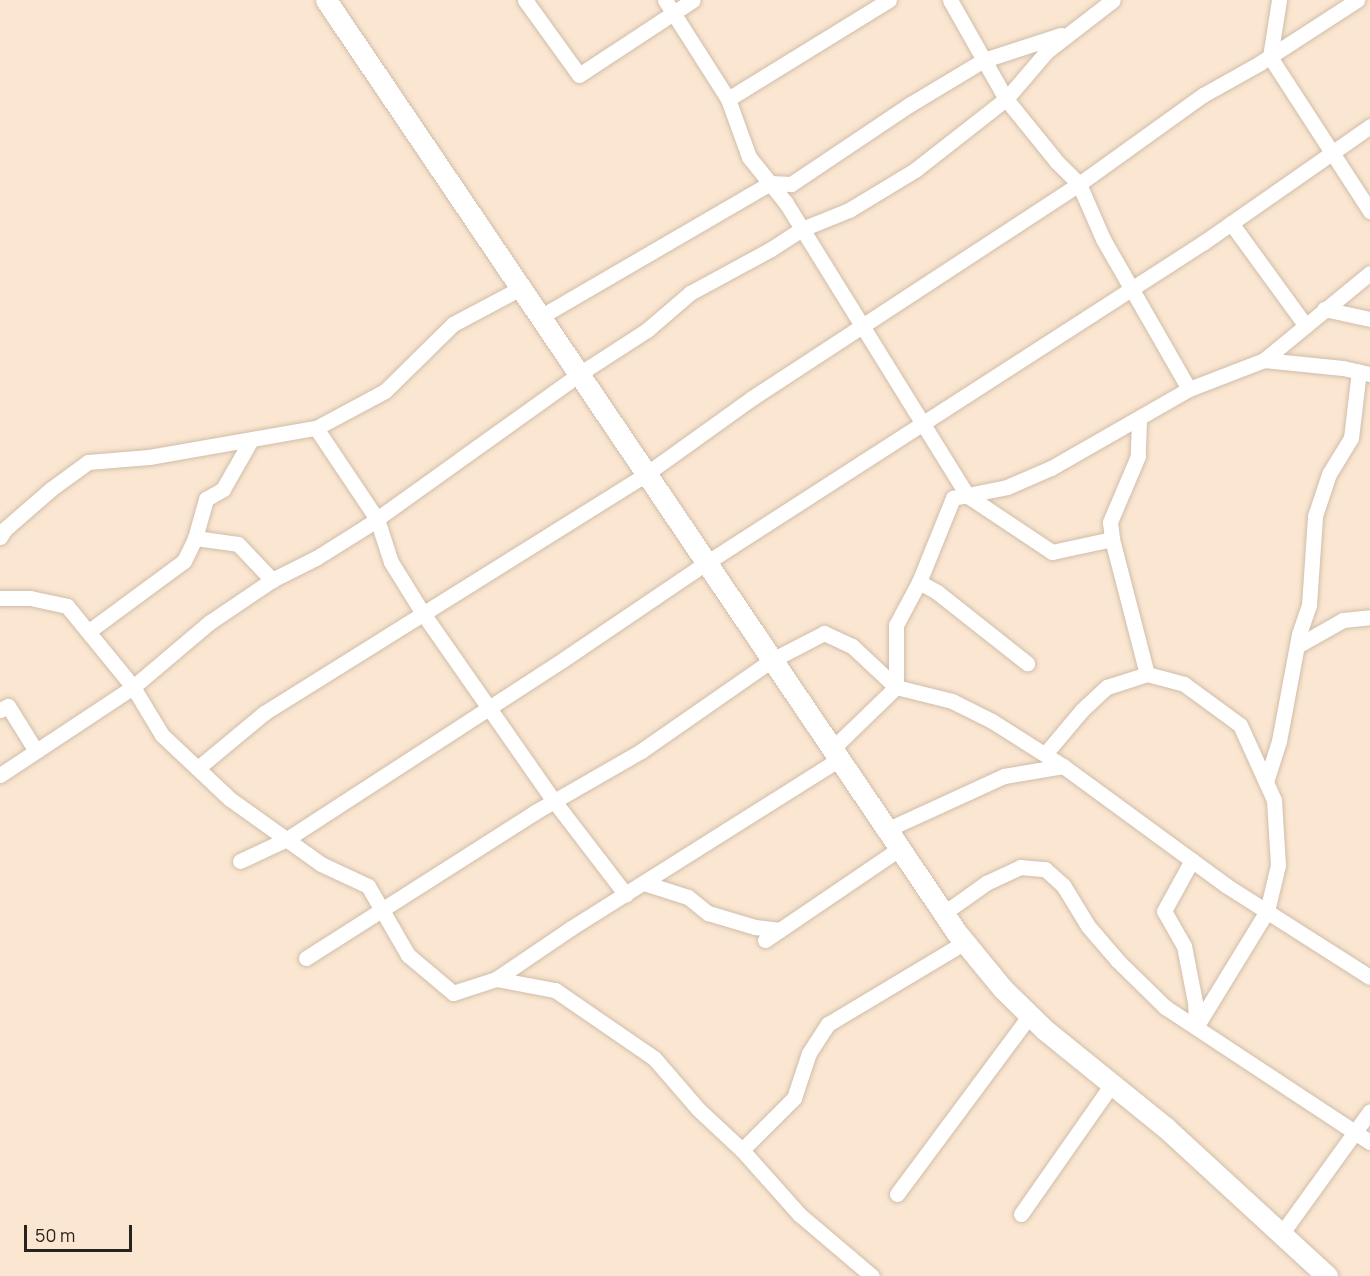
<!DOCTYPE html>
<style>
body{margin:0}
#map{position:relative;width:1370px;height:1276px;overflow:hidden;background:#fae6d1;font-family:Manrope,sans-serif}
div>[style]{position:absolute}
.roads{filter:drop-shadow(0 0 2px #d0bda9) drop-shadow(0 0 2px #d0bda9)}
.minor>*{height:15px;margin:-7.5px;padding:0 7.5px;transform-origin:7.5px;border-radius:7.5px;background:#fff}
.secondary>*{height:21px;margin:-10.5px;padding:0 10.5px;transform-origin:10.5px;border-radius:10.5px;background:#fff}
span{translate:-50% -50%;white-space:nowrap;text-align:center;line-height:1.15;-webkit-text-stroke:4.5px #fae6d1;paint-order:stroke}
.scale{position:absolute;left:24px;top:1225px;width:108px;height:27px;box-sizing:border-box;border:3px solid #2a231b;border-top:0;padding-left:8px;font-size:18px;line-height:21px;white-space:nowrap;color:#2a231b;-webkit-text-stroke:4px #fae6d1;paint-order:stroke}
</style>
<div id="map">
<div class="roads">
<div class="minor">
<i style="left:525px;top:0;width:92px;rotate:54.2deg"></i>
<i style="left:579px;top:75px;width:136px;rotate:-33.3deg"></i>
<i style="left:665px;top:0;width:117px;rotate:57.5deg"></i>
<i style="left:728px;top:99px;width:62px;rotate:70.1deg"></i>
<i style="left:749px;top:157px;width:59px;rotate:51.2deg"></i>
<i style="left:786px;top:203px;width:345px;rotate:58.2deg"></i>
<i style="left:968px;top:496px;width:101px;rotate:33.7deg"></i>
<i style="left:1052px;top:552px;width:61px;rotate:-12.2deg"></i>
<i style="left:950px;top:0;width:114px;rotate:60.5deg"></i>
<i style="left:1006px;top:99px;width:81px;rotate:51deg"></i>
<i style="left:1057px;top:162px;width:31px;rotate:45deg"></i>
<i style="left:1079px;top:184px;width:60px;rotate:66.4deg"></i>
<i style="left:1103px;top:239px;width:173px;rotate:60.2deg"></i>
<i style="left:1279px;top:0;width:58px;rotate:99deg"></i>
<i style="left:1270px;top:57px;width:184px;rotate:57deg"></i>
<i style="left:728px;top:99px;width:189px;rotate:-31.6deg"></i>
<i style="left:1231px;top:223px;width:126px;rotate:54deg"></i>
<i style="left:1324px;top:309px;width:47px;rotate:12.3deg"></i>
<i style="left:540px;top:317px;width:266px;rotate:-30.2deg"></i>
<i style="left:770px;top:183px;width:21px;rotate:3deg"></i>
<i style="left:791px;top:184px;width:142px;rotate:-33.8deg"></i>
<i style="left:909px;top:105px;width:87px;rotate:-31deg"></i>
<i style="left:984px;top:60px;width:81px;rotate:-18deg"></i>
<i style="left:1264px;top:360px;width:79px;rotate:5.8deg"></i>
<i style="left:1343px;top:368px;width:28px;rotate:13deg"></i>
<i style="left:1139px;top:420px;width:36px;rotate:92deg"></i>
<i style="left:1138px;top:456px;width:72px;rotate:113deg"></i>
<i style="left:1110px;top:522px;width:17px;rotate:83deg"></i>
<i style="left:1112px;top:539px;width:139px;rotate:75.5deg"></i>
<i style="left:316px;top:428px;width:110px;rotate:56.2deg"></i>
<i style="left:377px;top:519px;width:45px;rotate:72deg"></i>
<i style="left:391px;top:562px;width:59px;rotate:58.2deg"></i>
<i style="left:422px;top:612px;width:231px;rotate:55.1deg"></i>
<i style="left:554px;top:801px;width:118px;rotate:52.5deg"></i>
<i style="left:0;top:537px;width:9px;rotate:-58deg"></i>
<i style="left:5px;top:529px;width:61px;rotate:-41deg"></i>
<i style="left:51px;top:489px;width:46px;rotate:-36.1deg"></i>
<i style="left:88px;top:462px;width:61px;rotate:-4.7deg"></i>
<i style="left:149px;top:457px;width:169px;rotate:-9.9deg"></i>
<i style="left:316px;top:428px;width:78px;rotate:-28.2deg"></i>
<i style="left:385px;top:391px;width:95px;rotate:-44.6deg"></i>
<i style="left:453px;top:324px;width:77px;rotate:-27.9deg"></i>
<i style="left:195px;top:538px;width:43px;rotate:7.9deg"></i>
<i style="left:238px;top:544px;width:50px;rotate:46.6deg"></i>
<i style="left:919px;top:582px;width:21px;rotate:29deg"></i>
<i style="left:937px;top:592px;width:115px;rotate:38.3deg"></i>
<i style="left:0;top:598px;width:30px"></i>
<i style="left:30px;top:598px;width:38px;rotate:12deg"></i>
<i style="left:67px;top:606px;width:104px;rotate:50.8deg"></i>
<i style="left:133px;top:687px;width:56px;rotate:58.9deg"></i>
<i style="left:162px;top:735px;width:93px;rotate:43.3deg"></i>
<i style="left:230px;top:799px;width:112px;rotate:35.5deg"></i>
<i style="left:321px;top:864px;width:52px;rotate:25.1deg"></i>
<i style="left:368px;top:886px;width:80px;rotate:59.9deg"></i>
<i style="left:408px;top:955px;width:59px;rotate:40.2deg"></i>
<i style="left:453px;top:993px;width:45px;rotate:-18deg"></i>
<i style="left:496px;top:979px;width:60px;rotate:10.6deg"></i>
<i style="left:555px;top:990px;width:120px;rotate:34.5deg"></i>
<i style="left:654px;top:1058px;width:67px;rotate:49.2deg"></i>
<i style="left:698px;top:1109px;width:60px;rotate:43deg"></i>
<i style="left:742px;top:1150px;width:87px;rotate:48.3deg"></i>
<i style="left:800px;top:1215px;width:94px;rotate:40.3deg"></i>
<i style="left:89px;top:631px;width:118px;rotate:-36.4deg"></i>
<i style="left:184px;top:561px;width:25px;rotate:-64deg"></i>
<i style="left:195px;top:538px;width:41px;rotate:-74.2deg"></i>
<i style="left:206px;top:499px;width:20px;rotate:-30deg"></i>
<i style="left:223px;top:489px;width:56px;rotate:-60.3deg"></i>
<i style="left:1297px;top:646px;width:53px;rotate:-29.5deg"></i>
<i style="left:1343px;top:620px;width:27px;rotate:-6deg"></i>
<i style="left:0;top:710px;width:9px;rotate:-27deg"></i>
<i style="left:8px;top:706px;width:53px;rotate:58.1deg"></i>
<i style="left:832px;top:749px;width:89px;rotate:-44.1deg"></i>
<i style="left:896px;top:687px;width:62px;rotate:-90deg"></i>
<i style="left:896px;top:625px;width:49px;rotate:-61.9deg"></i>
<i style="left:919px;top:582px;width:91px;rotate:-68deg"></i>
<i style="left:953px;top:498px;width:55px;rotate:-11.5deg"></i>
<i style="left:1007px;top:487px;width:48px;rotate:-23.4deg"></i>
<i style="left:1051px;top:468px;width:159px;rotate:-29.8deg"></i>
<i style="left:1189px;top:389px;width:80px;rotate:-21.1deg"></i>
<i style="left:1264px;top:360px;width:137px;rotate:-39.4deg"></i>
<i style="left:1045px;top:754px;width:57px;rotate:-49.9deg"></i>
<i style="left:1082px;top:710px;width:34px;rotate:-43deg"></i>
<i style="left:1107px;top:687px;width:42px;rotate:-18deg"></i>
<i style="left:1147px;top:674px;width:38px;rotate:15deg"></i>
<i style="left:1184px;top:684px;width:69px;rotate:36.2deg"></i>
<i style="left:1240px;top:725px;width:82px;rotate:65.6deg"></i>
<i style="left:1274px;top:800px;width:65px;rotate:86.5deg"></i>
<i style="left:1278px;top:865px;width:47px;rotate:103.4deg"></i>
<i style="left:1267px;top:911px;width:136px;rotate:121.5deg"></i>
<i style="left:1196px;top:1027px;width:25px;rotate:-92deg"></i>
<i style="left:1195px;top:1002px;width:57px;rotate:-101.1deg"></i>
<i style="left:1184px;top:946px;width:40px;rotate:-119.7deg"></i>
<i style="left:1164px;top:911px;width:58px;rotate:-61.2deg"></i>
<i style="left:199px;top:767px;width:85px;rotate:-39.7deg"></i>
<i style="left:264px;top:713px;width:451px;rotate:-32deg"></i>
<i style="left:646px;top:474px;width:130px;rotate:-35.6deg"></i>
<i style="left:752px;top:398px;width:391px;rotate:-33.2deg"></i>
<i style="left:1079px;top:184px;width:153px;rotate:-35.7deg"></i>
<i style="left:1203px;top:95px;width:65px;rotate:-29.3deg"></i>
<i style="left:1260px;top:63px;width:116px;rotate:-33deg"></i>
<i style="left:0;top:775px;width:159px;rotate:-33.5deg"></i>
<i style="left:133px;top:687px;width:101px;rotate:-40.2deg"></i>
<i style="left:210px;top:622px;width:75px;rotate:-34.1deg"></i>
<i style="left:272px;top:580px;width:49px;rotate:-26.6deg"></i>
<i style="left:316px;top:558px;width:60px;rotate:-32.1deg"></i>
<i style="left:367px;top:526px;width:261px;rotate:-35.6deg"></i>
<i style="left:579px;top:374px;width:81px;rotate:-32.9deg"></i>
<i style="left:647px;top:330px;width:57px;rotate:-40.7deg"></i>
<i style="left:690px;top:293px;width:92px;rotate:-28.5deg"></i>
<i style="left:771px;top:249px;width:37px;rotate:-33deg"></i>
<i style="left:802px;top:229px;width:51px;rotate:-22deg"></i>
<i style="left:849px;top:210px;width:77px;rotate:-31.2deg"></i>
<i style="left:915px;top:170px;width:115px;rotate:-38deg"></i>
<i style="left:1006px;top:99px;width:63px;rotate:-49.5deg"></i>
<i style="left:1047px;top:51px;width:83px;rotate:-37.7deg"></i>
<i style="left:1266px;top:782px;width:43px;rotate:-72.4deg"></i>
<i style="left:1279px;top:741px;width:109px;rotate:-79.4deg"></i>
<i style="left:1299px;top:634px;width:31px;rotate:-71deg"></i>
<i style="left:1309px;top:605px;width:89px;rotate:-86.1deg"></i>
<i style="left:1315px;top:516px;width:44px;rotate:-71.6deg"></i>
<i style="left:1329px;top:474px;width:42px;rotate:-58.6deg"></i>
<i style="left:1351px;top:438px;width:67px;rotate:-83.2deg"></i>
<i style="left:886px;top:830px;width:130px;rotate:-24.6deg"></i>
<i style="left:1004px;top:776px;width:60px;rotate:-9.6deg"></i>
<i style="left:1063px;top:766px;width:203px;rotate:36.2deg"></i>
<i style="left:1227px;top:886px;width:169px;rotate:32.5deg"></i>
<i style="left:240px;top:861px;width:52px;rotate:-25.1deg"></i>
<i style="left:287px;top:839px;width:330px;rotate:-33deg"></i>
<i style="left:564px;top:659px;width:171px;rotate:-34.1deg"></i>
<i style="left:706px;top:563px;width:592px;rotate:-32.8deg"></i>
<i style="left:1204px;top:242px;width:203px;rotate:-34.9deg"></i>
<i style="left:644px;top:883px;width:46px;rotate:17.7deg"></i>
<i style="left:688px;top:897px;width:26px;rotate:39deg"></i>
<i style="left:708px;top:913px;width:49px;rotate:16.6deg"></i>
<i style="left:755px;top:927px;width:25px;rotate:7deg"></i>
<i style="left:944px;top:913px;width:52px;rotate:-35.5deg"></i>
<i style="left:986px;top:883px;width:38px;rotate:-25deg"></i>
<i style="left:1020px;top:867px;width:25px;rotate:5deg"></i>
<i style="left:1045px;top:869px;width:24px;rotate:42deg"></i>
<i style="left:1063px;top:885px;width:48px;rotate:58.6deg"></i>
<i style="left:1088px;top:926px;width:46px;rotate:49.4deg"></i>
<i style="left:1118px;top:961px;width:66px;rotate:44.4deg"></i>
<i style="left:1165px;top:1007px;width:245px;rotate:33.4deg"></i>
<i style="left:765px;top:940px;width:162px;rotate:-34.2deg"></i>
<i style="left:306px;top:958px;width:272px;rotate:-32.5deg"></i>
<i style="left:535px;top:812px;width:122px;rotate:-29.9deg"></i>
<i style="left:641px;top:751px;width:160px;rotate:-34.8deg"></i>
<i style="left:772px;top:660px;width:59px;rotate:-27.4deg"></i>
<i style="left:824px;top:633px;width:31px;rotate:25deg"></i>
<i style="left:852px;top:646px;width:60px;rotate:43deg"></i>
<i style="left:896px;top:687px;width:58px;rotate:14deg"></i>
<i style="left:952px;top:701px;width:45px;rotate:26.6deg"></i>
<i style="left:992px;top:721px;width:84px;rotate:32.4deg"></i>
<i style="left:496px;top:979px;width:91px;rotate:-34.2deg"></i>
<i style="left:571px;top:928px;width:317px;rotate:-32.2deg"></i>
<i style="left:742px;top:1150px;width:74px;rotate:-45deg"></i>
<i style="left:794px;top:1098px;width:47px;rotate:-71.6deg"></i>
<i style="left:809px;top:1053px;width:35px;rotate:-57deg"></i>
<i style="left:828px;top:1024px;width:160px;rotate:-30.9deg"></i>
<i style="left:897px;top:1194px;width:223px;rotate:-53.4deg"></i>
<i style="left:1021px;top:1214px;width:159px;rotate:-55deg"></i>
<i style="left:1282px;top:1233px;width:150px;rotate:-54.2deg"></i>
</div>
<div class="secondary">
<i style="left:326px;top:0;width:1126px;rotate:55.93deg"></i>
<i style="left:957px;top:933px;width:72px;rotate:50.6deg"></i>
<i style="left:1003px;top:989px;width:59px;rotate:44.3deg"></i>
<i style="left:1045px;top:1030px;width:156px;rotate:39deg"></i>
<i style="left:1166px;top:1128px;width:219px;rotate:42.6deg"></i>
</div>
</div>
<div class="scale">50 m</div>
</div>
